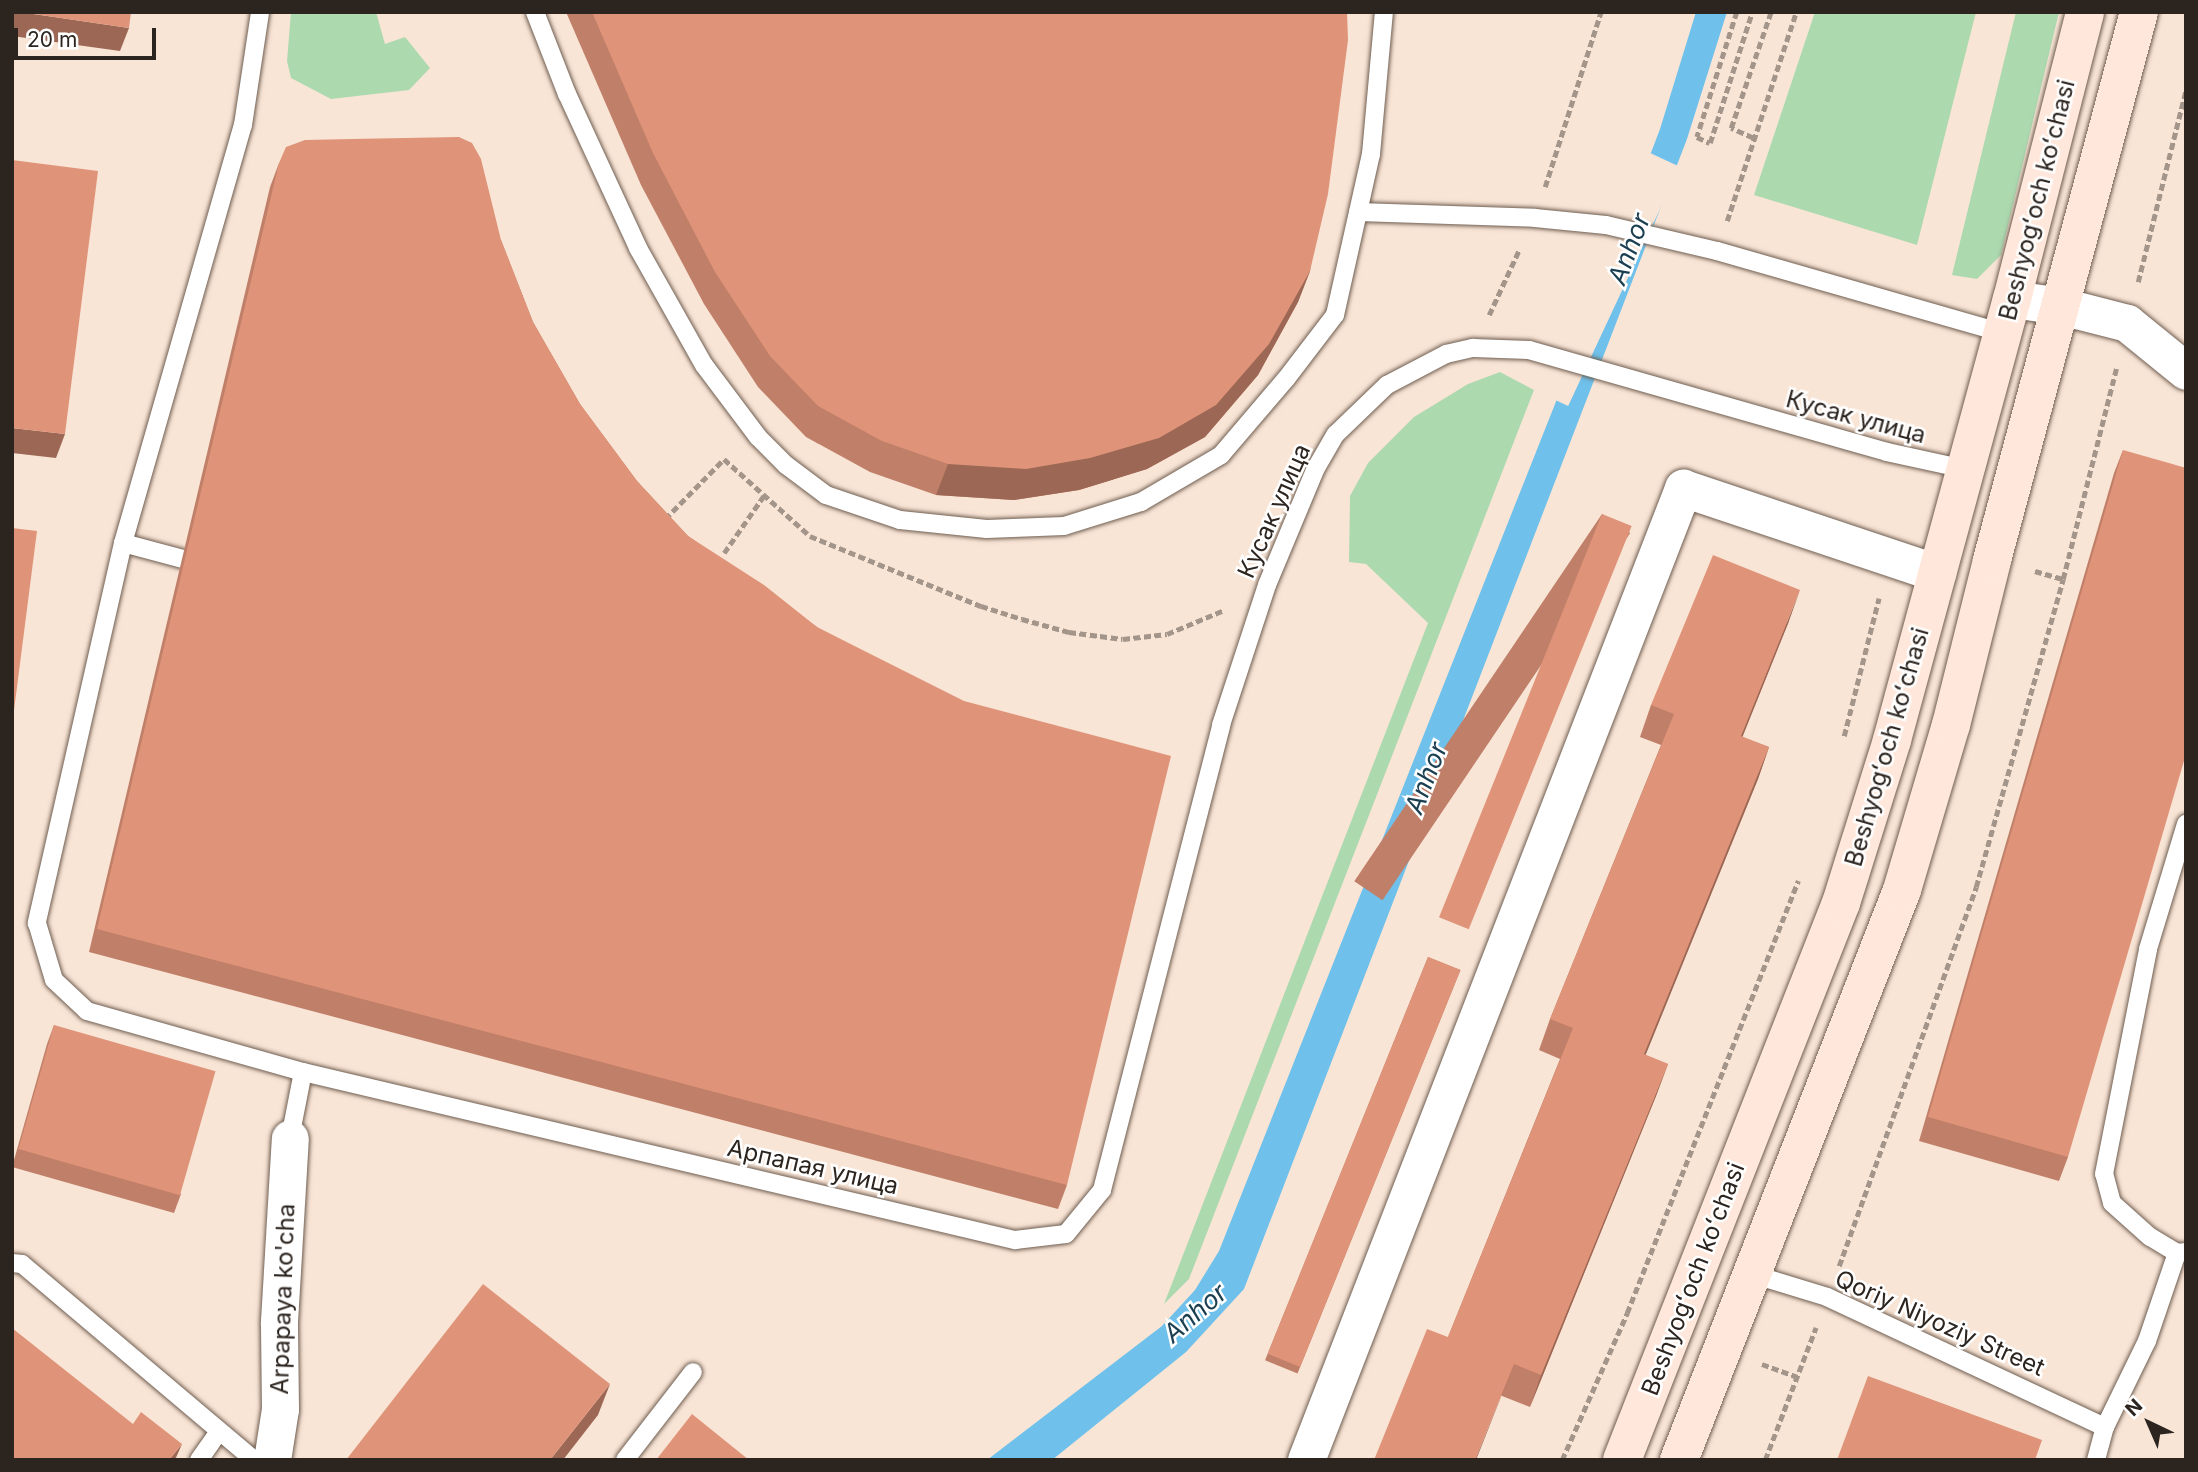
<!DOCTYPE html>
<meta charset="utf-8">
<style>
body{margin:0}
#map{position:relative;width:2198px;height:1472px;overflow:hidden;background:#f9e5d6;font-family:Inter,sans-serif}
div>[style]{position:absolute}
.green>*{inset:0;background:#add9af}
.water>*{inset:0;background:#6fc0ea}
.pier>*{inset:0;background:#f9e5d6;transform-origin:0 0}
.path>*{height:4.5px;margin-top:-2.25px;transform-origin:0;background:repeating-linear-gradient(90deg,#a4958a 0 7px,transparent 0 10.5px)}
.roads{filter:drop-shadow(0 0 2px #6e5d50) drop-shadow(0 0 2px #6e5d50)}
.service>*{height:18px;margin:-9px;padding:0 9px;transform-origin:9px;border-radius:9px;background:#fff}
.minor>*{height:37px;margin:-18.5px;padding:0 18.5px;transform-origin:18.5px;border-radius:18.5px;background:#fff}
.secondary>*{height:38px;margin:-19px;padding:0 19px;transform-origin:19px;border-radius:19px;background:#ffe8db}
.wall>*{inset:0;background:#c07f68;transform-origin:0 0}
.shaded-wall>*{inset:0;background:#9c6855}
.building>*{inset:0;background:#df9479;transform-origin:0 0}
span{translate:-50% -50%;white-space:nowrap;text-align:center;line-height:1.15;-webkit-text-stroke:5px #fff;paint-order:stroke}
.street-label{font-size:24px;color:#2c241f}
.water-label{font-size:26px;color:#1b3f51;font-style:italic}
.frame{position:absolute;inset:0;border:14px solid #2c241f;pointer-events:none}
.north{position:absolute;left:2114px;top:1388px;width:70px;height:70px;-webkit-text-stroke:5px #fff;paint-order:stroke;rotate:316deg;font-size:19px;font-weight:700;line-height:28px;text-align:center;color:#2c241f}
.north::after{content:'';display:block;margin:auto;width:24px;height:32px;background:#2c241f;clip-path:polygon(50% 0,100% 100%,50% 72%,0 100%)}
.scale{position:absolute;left:14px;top:28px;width:142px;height:32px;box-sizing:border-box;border:4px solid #2c241f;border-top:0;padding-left:9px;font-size:21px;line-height:24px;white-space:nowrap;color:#2c241f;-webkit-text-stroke:5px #fff;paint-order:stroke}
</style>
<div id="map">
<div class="green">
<i style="clip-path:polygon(291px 12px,376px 12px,385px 44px,405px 37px,430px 68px,409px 90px,331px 99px,291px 78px,287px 61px)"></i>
<i style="clip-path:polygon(1815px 12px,1976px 12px,1917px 245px,1754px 195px)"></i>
<i style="clip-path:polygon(2016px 12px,2059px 12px,2001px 255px,1977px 279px,1952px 275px)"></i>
<i style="clip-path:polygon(1500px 372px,1534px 390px,1189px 1279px,1164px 1304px,1428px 623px,1366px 564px,1349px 562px,1350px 496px,1368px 463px,1414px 417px,1468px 384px)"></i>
</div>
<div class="water">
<i style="clip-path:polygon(1696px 12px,1727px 12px,1687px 139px,1244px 1289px,1186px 1352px,1052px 1460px,987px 1460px,1162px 1326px,1195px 1290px,1219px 1251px,1557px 399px,1660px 129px)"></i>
</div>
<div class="pier">
<i style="left:1648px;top:152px;width:35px;height:264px;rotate:25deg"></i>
</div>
<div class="path">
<i style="left:1737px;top:12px;width:131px;rotate:107.7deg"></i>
<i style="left:1697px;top:137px;width:14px;rotate:25deg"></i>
<i style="left:1710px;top:143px;width:138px;rotate:-72.2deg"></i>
<i style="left:1753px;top:138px;width:24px;rotate:-156deg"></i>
<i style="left:1731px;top:128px;width:123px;rotate:-71deg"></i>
<i style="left:1545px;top:187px;width:184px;rotate:-72.3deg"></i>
<i style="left:1727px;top:221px;width:220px;rotate:-71.7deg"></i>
<i style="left:2138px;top:282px;width:198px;rotate:-76deg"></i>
<i style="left:1489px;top:315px;width:72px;rotate:-65.2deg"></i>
<i style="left:665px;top:519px;width:84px;rotate:-45.5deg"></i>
<i style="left:724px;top:459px;width:115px;rotate:41.8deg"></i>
<i style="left:810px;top:536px;width:185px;rotate:22.3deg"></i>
<i style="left:981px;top:606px;width:43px;rotate:17.6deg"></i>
<i style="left:1022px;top:619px;width:49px;rotate:15.5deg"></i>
<i style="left:1069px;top:632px;width:54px;rotate:7.4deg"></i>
<i style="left:1123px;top:639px;width:44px;rotate:-6.5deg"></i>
<i style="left:1167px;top:634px;width:62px;rotate:-22.8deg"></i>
<i style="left:724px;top:553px;width:72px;rotate:-55.2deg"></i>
<i style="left:2035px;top:571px;width:29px;rotate:16deg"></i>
<i style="left:1844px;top:736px;width:142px;rotate:-75.8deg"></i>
<i style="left:1839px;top:1266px;width:403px;rotate:-70.1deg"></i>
<i style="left:1976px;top:887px;width:320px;rotate:-74.2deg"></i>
<i style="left:2063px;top:579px;width:217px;rotate:-75.8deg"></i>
<i style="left:1762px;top:1364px;width:37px;rotate:20deg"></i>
<i style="left:1562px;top:1460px;width:161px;rotate:-66.1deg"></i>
<i style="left:1627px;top:1313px;width:465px;rotate:-68.4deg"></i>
<i style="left:1765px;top:1460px;width:142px;rotate:-69deg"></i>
</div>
<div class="roads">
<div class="service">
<i style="left:535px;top:12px;width:88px;rotate:68.7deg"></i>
<i style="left:567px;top:94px;width:170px;rotate:65.2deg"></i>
<i style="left:638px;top:248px;width:134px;rotate:60.6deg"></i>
<i style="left:704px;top:365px;width:90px;rotate:53.1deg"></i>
<i style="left:758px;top:437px;width:40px;rotate:45deg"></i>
<i style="left:786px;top:465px;width:50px;rotate:36.9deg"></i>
<i style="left:826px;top:495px;width:78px;rotate:18.7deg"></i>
<i style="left:900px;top:520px;width:87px;rotate:5.9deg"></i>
<i style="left:987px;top:529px;width:77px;rotate:-2.2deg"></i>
<i style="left:1064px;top:526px;width:81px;rotate:-17.3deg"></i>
<i style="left:1141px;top:502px;width:93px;rotate:-30.4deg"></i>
<i style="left:1221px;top:455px;width:100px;rotate:-49.5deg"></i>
<i style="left:1286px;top:379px;width:81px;rotate:-52.6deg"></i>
<i style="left:1335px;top:315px;width:165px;rotate:-77.4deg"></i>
<i style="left:1371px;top:154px;width:143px;rotate:-84.8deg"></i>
<i style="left:1358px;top:212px;width:177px;rotate:1.9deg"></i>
<i style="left:1535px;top:218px;width:71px;rotate:5.6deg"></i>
<i style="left:1606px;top:225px;width:114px;rotate:13.2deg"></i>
<i style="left:1717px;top:251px;width:298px;rotate:16deg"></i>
<i style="left:123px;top:543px;width:390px;rotate:102.8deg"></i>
<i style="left:37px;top:923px;width:59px;rotate:73.4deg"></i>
<i style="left:54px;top:980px;width:45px;rotate:43.2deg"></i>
<i style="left:87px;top:1011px;width:224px;rotate:15.8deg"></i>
<i style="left:183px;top:559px;width:62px;rotate:-165.1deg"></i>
<i style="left:123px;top:543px;width:435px;rotate:-74deg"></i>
<i style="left:243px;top:125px;width:114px;rotate:-81.4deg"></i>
<i style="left:290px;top:1138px;width:67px;rotate:-78.9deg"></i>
<i style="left:303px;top:1072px;width:732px;rotate:13.28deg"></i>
<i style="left:1015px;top:1240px;width:51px;rotate:-6.7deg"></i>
<i style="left:1066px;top:1234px;width:57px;rotate:-50.7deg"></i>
<i style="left:1102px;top:1190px;width:480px;rotate:-75.6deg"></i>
<i style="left:1221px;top:725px;width:147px;rotate:-71.8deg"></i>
<i style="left:1267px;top:585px;width:127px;rotate:-67.3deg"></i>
<i style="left:1316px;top:468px;width:39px;rotate:-60deg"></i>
<i style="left:1336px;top:434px;width:71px;rotate:-43.9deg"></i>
<i style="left:1387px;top:385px;width:67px;rotate:-27.7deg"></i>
<i style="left:1446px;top:354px;width:28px;rotate:-13deg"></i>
<i style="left:1473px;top:348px;width:56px;rotate:2deg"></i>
<i style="left:1529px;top:350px;width:372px;rotate:15.9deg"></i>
<i style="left:1887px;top:452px;width:80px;rotate:12.3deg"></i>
<i style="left:2177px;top:1253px;width:31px;rotate:-149deg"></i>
<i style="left:2150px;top:1237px;width:51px;rotate:-138.2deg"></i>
<i style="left:2112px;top:1203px;width:30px;rotate:-105deg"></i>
<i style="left:2104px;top:1174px;width:229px;rotate:-78.9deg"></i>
<i style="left:2148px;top:949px;width:131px;rotate:-73.1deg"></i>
<i style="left:12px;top:1263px;width:10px;rotate:6deg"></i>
<i style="left:22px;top:1264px;width:304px;rotate:40.2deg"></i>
<i style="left:1752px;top:1274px;width:78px;rotate:17deg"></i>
<i style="left:1827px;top:1297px;width:307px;rotate:25.1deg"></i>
<i style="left:199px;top:1460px;width:35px;rotate:-55deg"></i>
<i style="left:625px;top:1460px;width:111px;rotate:-52.3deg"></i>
<i style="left:2096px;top:1460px;width:34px;rotate:-75deg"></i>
<i style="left:2105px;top:1427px;width:96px;rotate:-64deg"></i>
<i style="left:2147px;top:1341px;width:93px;rotate:-71.2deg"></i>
<i style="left:2177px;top:1253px;width:9px;rotate:-6deg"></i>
</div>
<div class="minor">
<i style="left:2012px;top:299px;width:49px;rotate:8.1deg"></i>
<i style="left:2061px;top:306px;width:68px;rotate:14.4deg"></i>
<i style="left:2127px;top:323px;width:76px;rotate:39.1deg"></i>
<i style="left:272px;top:1460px;width:52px;rotate:-81.1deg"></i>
<i style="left:280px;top:1409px;width:88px;rotate:-90.7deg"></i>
<i style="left:279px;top:1321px;width:183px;rotate:-86.6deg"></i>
<i style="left:1306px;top:1460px;width:1043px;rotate:-68.8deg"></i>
<i style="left:1683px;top:488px;width:268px;rotate:18.5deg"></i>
</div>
<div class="secondary">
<i style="left:1622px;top:1460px;width:599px;rotate:-68.54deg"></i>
<i style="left:1841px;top:903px;width:171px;rotate:-72.6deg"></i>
<i style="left:1892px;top:740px;width:457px;rotate:-74.8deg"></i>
<i style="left:2012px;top:299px;width:296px;rotate:-75.7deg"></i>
<i style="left:1679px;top:1460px;width:612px;rotate:-68.63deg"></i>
<i style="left:1902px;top:890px;width:172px;rotate:-73.5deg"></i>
<i style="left:1951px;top:725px;width:170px;rotate:-76deg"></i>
<i style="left:1992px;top:560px;width:567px;rotate:-74.98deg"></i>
</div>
</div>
<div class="wall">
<i style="clip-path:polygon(566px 12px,1347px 12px,1310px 271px,1298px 302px,1258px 375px,1205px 437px,1147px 469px,1079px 490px,1014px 500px,936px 495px,870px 472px,806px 437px,758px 387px,704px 304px,641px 185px)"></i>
<i style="clip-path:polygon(279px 163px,501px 240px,533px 322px,580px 404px,637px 481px,688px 536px,817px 627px,1067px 1185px,1058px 1209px,89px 952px,270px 187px)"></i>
<i style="clip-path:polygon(2123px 450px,2068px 1157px,2059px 1181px,1919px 1141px,2114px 473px)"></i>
<i style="left:1602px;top:514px;width:34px;height:443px;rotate:34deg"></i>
<i style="clip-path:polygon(1789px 621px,1742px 737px,1769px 747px,1758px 779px,1645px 1055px,1668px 1064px,1656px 1096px,1530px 1407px,1502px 1396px,1448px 1337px,1560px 1059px,1539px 1050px,1550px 1019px,1661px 745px,1640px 737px,1651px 705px)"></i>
<i style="left:1428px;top:957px;width:35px;height:435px;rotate:22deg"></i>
<i style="clip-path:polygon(54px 1025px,181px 1194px,174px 1213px,12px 1167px,47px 1044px)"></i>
</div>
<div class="shaded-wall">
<i style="clip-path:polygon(12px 12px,20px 12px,129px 28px,120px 51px,12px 36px)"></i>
<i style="clip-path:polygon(1310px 271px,1298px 302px,1258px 375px,1205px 437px,1147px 469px,1079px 490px,1014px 500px,936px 495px,948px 464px)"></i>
<i style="clip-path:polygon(12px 428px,65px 434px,56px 458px,12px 453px)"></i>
<i style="clip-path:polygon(1800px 590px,1789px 621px,1730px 768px,1741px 736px)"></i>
<i style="clip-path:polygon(1769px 747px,1758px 779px,1633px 1086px,1644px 1054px)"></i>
<i style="clip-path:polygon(1668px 1064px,1656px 1096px,1530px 1407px,1541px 1375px)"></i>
<i style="clip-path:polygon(1514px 1364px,1476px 1460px,1475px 1460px)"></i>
<i style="clip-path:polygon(610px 1384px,598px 1415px,563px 1460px,550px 1460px)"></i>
<i style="clip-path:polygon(182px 1444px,175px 1460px,169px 1460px)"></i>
</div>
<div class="building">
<i style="clip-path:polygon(20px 12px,131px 12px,129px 28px)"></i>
<i style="clip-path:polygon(592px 12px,1347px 12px,1348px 40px,1328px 194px,1310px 271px,1269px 344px,1216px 405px,1159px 438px,1090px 458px,1026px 469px,948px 464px,882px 441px,818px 406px,770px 356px,715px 272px,653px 153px)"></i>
<i style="clip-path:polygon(459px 137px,472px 143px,481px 159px,501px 240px,533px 322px,580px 404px,637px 481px,688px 536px,764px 585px,817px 627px,964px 701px,1171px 756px,1067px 1185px,97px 929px,279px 163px,286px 147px,305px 140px)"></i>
<i style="clip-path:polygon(12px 160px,98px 171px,65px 434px,12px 428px)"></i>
<i style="clip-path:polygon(2123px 450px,2186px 468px,2186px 754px,2068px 1157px,1928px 1117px)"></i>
<i style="left:1602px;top:514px;width:32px;height:435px;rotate:22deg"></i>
<i style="clip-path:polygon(12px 528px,37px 531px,12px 726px)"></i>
<i style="clip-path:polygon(1713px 555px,1800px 590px,1741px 736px,1769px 747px,1644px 1054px,1668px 1064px,1541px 1375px,1514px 1364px,1475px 1460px,1374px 1460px,1427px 1329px,1448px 1337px,1573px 1028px,1550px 1019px,1674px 714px,1651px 705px)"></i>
<i style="left:1428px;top:957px;width:35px;height:428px;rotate:22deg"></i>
<i style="left:54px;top:1025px;width:168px;height:129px;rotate:16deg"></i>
<i style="clip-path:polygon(483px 1284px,610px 1384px,550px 1460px,346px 1460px)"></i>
<i style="clip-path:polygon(12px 1328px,133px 1424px,141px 1412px,182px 1444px,169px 1460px,12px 1460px)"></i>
<i style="clip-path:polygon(1868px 1376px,2042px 1440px,2035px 1460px,1837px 1460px)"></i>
<i style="clip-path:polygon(692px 1414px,749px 1460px,656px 1460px)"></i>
</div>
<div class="street-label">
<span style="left:2037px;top:200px;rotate:-76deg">Beshyogʻoch koʻchasi</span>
<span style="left:1856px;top:417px;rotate:15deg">Кусак улица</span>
<span style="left:1274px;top:511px;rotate:-66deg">Кусак улица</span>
<span style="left:1887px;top:747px;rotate:-74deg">Beshyogʻoch koʻchasi</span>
<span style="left:813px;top:1167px;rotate:13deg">Арпапая улица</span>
<span style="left:1693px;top:1279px;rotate:-69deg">Beshyogʻoch koʻchasi</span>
<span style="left:283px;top:1299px;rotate:-88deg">Arpapaya ko'cha</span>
<span style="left:1940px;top:1323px;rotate:24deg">Qoriy Niyoziy Street</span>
</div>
<div class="water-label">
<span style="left:1629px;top:249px;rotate:-69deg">Anhor</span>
<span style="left:1426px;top:778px;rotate:-69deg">Anhor</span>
<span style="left:1195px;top:1313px;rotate:-41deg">Anhor</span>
</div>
<div class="frame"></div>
<div class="north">N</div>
<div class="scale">20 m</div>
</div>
